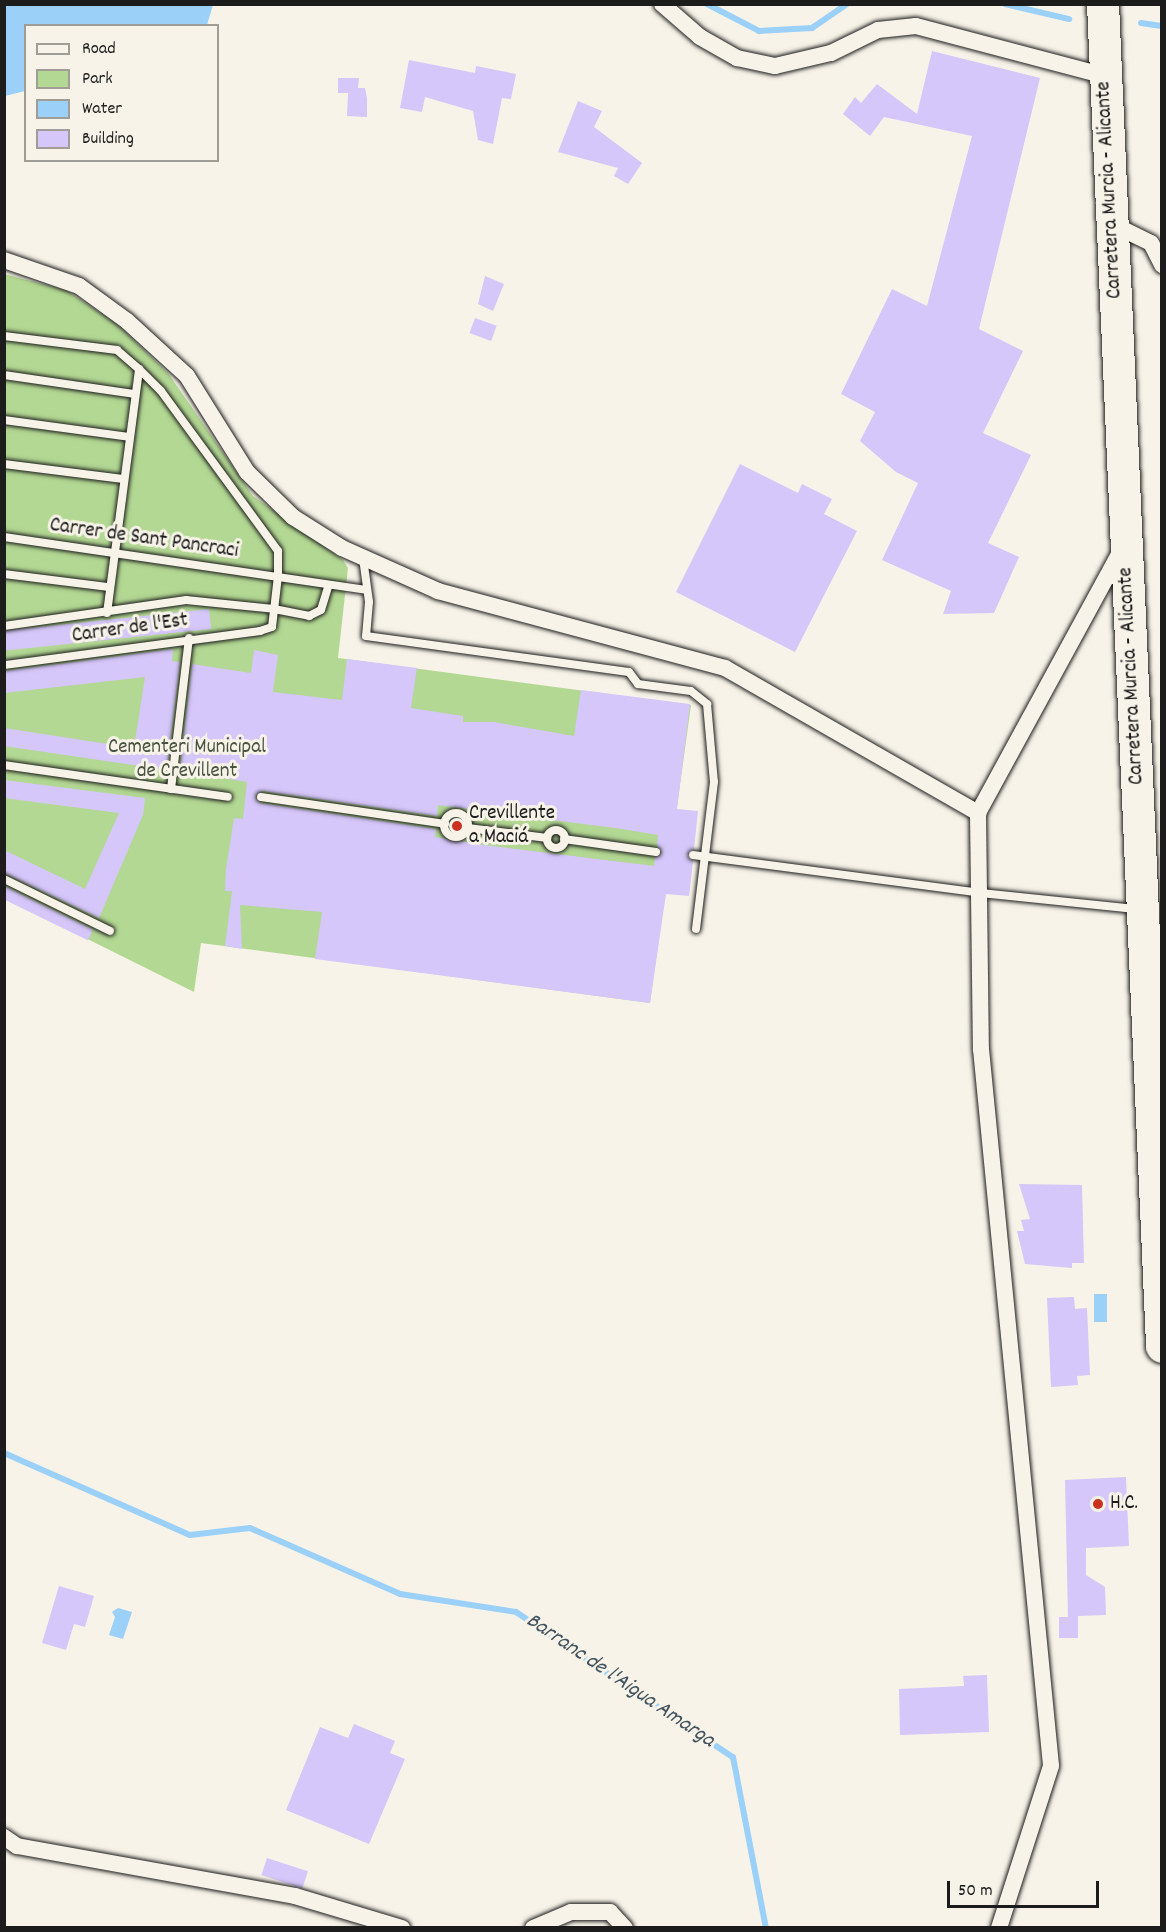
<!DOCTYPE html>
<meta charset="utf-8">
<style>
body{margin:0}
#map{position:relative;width:1166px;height:1932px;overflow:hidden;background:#f7f3e8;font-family:Dekko,sans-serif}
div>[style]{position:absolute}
.green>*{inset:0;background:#b3d893}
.water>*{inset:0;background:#9bd0f9;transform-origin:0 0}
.stream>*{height:6px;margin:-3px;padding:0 3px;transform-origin:3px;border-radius:3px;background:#9bd0f9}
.building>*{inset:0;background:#d5c7f9;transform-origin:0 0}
.roads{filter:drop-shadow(0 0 2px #1c1c1c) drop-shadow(0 0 2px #1c1c1c)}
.lane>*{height:8px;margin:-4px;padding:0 4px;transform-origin:4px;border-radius:4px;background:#f7f3e8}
.lane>.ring{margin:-4px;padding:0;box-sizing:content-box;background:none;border:8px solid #f7f3e8;border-radius:50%}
.street>*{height:16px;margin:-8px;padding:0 8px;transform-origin:8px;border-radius:8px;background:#f7f3e8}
.highway>*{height:32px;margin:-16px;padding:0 16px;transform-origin:16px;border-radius:16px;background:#f7f3e8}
.dots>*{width:16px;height:16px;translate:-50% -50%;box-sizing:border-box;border:3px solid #f7f3e8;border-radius:50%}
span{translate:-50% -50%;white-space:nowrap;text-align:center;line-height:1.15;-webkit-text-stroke:6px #f7f3e8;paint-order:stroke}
.street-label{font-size:21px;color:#1c1c1c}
.park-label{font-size:21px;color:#495440}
.poi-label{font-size:21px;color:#1c1c1c}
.left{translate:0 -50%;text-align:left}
.water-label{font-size:22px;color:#42525e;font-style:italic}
.frame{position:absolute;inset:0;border:6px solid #1c1c1c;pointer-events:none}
.legend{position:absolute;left:24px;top:24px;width:195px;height:138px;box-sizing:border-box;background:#f7f3e8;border:2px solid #9f9d96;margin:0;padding:8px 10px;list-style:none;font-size:18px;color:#1c1c1c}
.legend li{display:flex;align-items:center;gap:12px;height:30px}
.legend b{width:30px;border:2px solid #9f9d96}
.scale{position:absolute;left:947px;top:1881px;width:152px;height:27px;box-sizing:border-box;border:3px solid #1c1c1c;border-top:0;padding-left:8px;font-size:18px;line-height:21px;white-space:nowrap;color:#1c1c1c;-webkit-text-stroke:4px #f7f3e8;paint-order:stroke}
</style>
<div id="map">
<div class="green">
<i style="clip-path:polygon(4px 274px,66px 290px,117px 324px,168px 373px,253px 496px,343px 560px,348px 568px,338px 658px,691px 705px,650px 1003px,201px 943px,194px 992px,5px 898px)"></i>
</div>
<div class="water">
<i style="clip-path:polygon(5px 4px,213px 4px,213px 5px,207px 25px,26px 26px,25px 91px,5px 96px)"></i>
<i style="left:1094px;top:1294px;width:13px;height:28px"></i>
<i style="clip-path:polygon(118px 1608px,132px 1612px,123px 1639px,109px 1635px,115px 1617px,112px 1612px)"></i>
</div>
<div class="stream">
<i style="left:707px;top:4px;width:59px;rotate:27.4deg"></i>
<i style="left:759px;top:31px;width:53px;rotate:-3.2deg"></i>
<i style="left:812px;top:28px;width:42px;rotate:-34.4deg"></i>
<i style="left:1005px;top:4px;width:66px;rotate:13.2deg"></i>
<i style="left:1141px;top:23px;width:21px;rotate:8deg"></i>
<i style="left:4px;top:1453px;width:203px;rotate:23.8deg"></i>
<i style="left:190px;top:1535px;width:60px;rotate:-6.7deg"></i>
<i style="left:250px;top:1528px;width:164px;rotate:23.7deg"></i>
<i style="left:400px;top:1594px;width:117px;rotate:8.8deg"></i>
<i style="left:516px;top:1612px;width:261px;rotate:33.8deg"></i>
<i style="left:733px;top:1757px;width:174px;rotate:79.1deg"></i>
</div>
<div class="building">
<i style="clip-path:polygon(932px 51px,1040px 78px,979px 329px,1023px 351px,983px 433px,1031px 455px,988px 543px,1019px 557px,994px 613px,943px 614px,951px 591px,882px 560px,918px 483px,896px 472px,860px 441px,875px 412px,841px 394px,892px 289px,927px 306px,972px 136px,884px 117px,870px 136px,843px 114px,855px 97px,861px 103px,877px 84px,917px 114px)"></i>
<i style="clip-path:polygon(409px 60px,475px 73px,476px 66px,516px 74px,511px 99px,502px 98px,493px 144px,478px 140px,473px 111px,425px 97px,422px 112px,400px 108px)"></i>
<i style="clip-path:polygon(338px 78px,359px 78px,358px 88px,365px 88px,367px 98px,367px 117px,347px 116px,348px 93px,338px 93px)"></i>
<i style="clip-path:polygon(578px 101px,602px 111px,594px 127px,642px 163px,628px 184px,614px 176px,618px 168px,558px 152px)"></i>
<i style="clip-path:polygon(485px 276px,504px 284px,493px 311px,478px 304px)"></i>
<i style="left:475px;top:318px;width:23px;height:16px;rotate:20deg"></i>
<i style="clip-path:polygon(740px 464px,798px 493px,802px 484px,832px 499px,824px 514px,857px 531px,795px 652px,676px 592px)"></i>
<i style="left:209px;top:609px;width:20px;height:207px;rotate:84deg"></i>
<i style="clip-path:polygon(173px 649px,172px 661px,180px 662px,167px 770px,4px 746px,4px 728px,134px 748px,145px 677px,4px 693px,4px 671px)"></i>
<i style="clip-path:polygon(evenodd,254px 650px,278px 655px,273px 692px,342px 700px,347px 659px,417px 668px,411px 708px,463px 716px,463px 722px,494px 722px,574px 736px,581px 690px,690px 704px,677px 809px,698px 811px,694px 849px,687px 855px,693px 861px,689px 896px,666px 894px,650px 1003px,315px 959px,322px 912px,240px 905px,242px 949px,225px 946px,232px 891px,225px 891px,226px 869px,234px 818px,243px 819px,247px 782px,180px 771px,192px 664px,251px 673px,254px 650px,262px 791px,437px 816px,438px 805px,622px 829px,658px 835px,657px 846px,662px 853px,655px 858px,654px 866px,484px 845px,435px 837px,436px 829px,260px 803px,255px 796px,262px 791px)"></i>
<i style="clip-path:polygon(4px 780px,145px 798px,143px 815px,99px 918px,4px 873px,4px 850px,85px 889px,119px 813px,4px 798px)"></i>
<i style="left:4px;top:886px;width:99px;height:12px;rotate:26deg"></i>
<i style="clip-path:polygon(1019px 1184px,1082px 1185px,1084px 1263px,1072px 1263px,1072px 1268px,1025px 1264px,1017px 1231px,1024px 1231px,1021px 1220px,1030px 1219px)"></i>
<i style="clip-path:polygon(1074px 1297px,1075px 1309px,1087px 1308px,1090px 1375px,1077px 1376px,1078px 1385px,1051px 1387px,1047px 1298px)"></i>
<i style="clip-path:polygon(1126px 1477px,1129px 1546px,1086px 1548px,1086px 1575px,1105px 1587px,1106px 1615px,1078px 1616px,1078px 1638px,1059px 1638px,1059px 1617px,1068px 1617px,1065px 1480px)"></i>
<i style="clip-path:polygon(59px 1586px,94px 1596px,85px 1627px,74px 1624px,66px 1650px,42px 1643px)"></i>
<i style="clip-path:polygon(987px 1675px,989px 1732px,900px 1735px,899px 1689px,964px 1686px,963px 1676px)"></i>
<i style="clip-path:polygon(354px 1724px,395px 1741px,390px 1753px,405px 1759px,369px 1844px,286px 1810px,320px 1727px,348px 1738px)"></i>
<i style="left:267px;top:1858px;width:43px;height:18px;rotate:18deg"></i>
</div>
<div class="roads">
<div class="lane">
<i style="left:4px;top:336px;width:114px;rotate:7.1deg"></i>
<i style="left:117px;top:350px;width:29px;rotate:41deg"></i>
<i style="left:139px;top:369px;width:31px;rotate:45deg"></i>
<i style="left:161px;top:391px;width:198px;rotate:53.8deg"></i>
<i style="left:278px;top:551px;width:25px;rotate:90deg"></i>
<i style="left:278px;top:576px;width:51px;rotate:96.7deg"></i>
<i style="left:272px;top:627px;width:13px;rotate:162deg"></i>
<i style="left:260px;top:631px;width:258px;rotate:172.4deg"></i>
<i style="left:4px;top:375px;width:131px;rotate:8.3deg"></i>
<i style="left:4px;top:420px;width:126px;rotate:7.7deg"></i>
<i style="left:4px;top:464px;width:120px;rotate:7.2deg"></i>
<i style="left:4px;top:537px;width:366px;rotate:8.3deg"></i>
<i style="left:363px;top:558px;width:44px;rotate:82.2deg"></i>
<i style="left:369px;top:602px;width:34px;rotate:95deg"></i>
<i style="left:366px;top:636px;width:265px;rotate:7.8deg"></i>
<i style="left:629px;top:672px;width:15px;rotate:53deg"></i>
<i style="left:638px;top:684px;width:53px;rotate:7.5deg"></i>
<i style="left:691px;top:691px;width:21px;rotate:39deg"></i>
<i style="left:707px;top:704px;width:78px;rotate:84.9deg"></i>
<i style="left:714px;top:782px;width:148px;rotate:97deg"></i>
<i style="left:4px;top:574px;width:106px;rotate:7.1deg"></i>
<i style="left:107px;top:613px;width:246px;rotate:-82.5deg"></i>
<i style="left:4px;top:626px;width:184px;rotate:-8.1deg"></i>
<i style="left:186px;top:600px;width:88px;rotate:5.8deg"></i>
<i style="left:274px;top:609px;width:36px;rotate:11deg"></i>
<i style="left:309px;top:616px;width:13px;rotate:-27deg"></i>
<i style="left:321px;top:610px;width:24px;rotate:-73deg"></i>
<i style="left:4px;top:765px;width:226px;rotate:8.1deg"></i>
<i style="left:171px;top:789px;width:152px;rotate:-83.2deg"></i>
<i style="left:261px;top:797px;width:186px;rotate:8.3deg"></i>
<i class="ring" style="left:444px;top:813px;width:16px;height:16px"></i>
<i style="left:468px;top:828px;width:80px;rotate:7.2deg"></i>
<i class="ring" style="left:547px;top:830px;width:10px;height:10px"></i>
<i style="left:564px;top:839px;width:93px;rotate:8deg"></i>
<i style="left:693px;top:855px;width:290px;rotate:7.5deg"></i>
<i style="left:980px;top:893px;width:157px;rotate:5.9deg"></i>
<i style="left:4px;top:879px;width:118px;rotate:26.1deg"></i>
</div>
<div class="street">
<i style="left:662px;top:4px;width:50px;rotate:41deg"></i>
<i style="left:700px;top:37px;width:43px;rotate:29.6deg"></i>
<i style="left:737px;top:58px;width:39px;rotate:12deg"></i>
<i style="left:775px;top:66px;width:57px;rotate:-13.1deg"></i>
<i style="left:831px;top:53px;width:52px;rotate:-26.1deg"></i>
<i style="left:878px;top:30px;width:38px;rotate:-6deg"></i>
<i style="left:916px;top:26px;width:196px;rotate:14.8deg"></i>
<i style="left:1112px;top:224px;width:43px;rotate:26deg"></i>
<i style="left:1151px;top:243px;width:25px;rotate:63deg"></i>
<i style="left:4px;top:260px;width:79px;rotate:19.1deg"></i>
<i style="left:79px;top:286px;width:59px;rotate:36.1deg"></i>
<i style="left:127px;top:321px;width:81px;rotate:42.5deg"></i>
<i style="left:187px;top:376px;width:113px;rotate:58deg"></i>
<i style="left:247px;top:472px;width:64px;rotate:44.4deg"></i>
<i style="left:293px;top:517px;width:58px;rotate:32.3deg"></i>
<i style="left:342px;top:548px;width:105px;rotate:24.1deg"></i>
<i style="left:438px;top:591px;width:297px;rotate:15deg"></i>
<i style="left:725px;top:668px;width:292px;rotate:29.8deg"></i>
<i style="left:978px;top:813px;width:303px;rotate:-61.4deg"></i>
<i style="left:978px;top:813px;width:236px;rotate:89.3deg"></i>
<i style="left:981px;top:1049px;width:720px;rotate:84.42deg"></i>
<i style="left:1051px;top:1766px;width:170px;rotate:107.8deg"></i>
<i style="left:4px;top:1837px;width:16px;rotate:35deg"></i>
<i style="left:17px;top:1846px;width:282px;rotate:10.2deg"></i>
<i style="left:295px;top:1896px;width:112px;rotate:16.7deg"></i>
<i style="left:533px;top:1928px;width:41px;rotate:-22.8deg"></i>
<i style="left:571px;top:1912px;width:39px"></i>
<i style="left:610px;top:1912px;width:22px;rotate:47deg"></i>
</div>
<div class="highway">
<i style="left:1103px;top:4px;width:1344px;rotate:87.48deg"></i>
</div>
</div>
<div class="dots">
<i style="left:457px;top:826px;background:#c8321e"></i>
<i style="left:1098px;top:1504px;background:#c8321e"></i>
</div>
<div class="street-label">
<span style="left:1110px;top:190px;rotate:-93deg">Carretera Murcia - Alicante</span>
<span style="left:144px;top:539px;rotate:8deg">Carrer de Sant Pancraci</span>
<span style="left:130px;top:629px;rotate:-8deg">Carrer de l'Est</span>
<span style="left:1132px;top:676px;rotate:-93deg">Carretera Murcia - Alicante</span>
</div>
<div class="park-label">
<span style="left:187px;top:760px">Cementeri Municipal<br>de Crevillent</span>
</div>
<div class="poi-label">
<span class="left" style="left:469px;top:826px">Crevillente<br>a Maciá</span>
<span class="left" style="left:1110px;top:1504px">H.C.</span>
</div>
<div class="water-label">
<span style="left:620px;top:1681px;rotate:34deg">Barranc de l'Aigua Amarga</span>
</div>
<div class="frame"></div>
<ul class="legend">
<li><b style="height:8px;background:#f7f3e8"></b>Road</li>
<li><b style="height:16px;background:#b3d893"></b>Park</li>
<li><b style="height:16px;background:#9bd0f9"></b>Water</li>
<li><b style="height:16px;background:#d5c7f9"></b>Building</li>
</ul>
<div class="scale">50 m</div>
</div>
